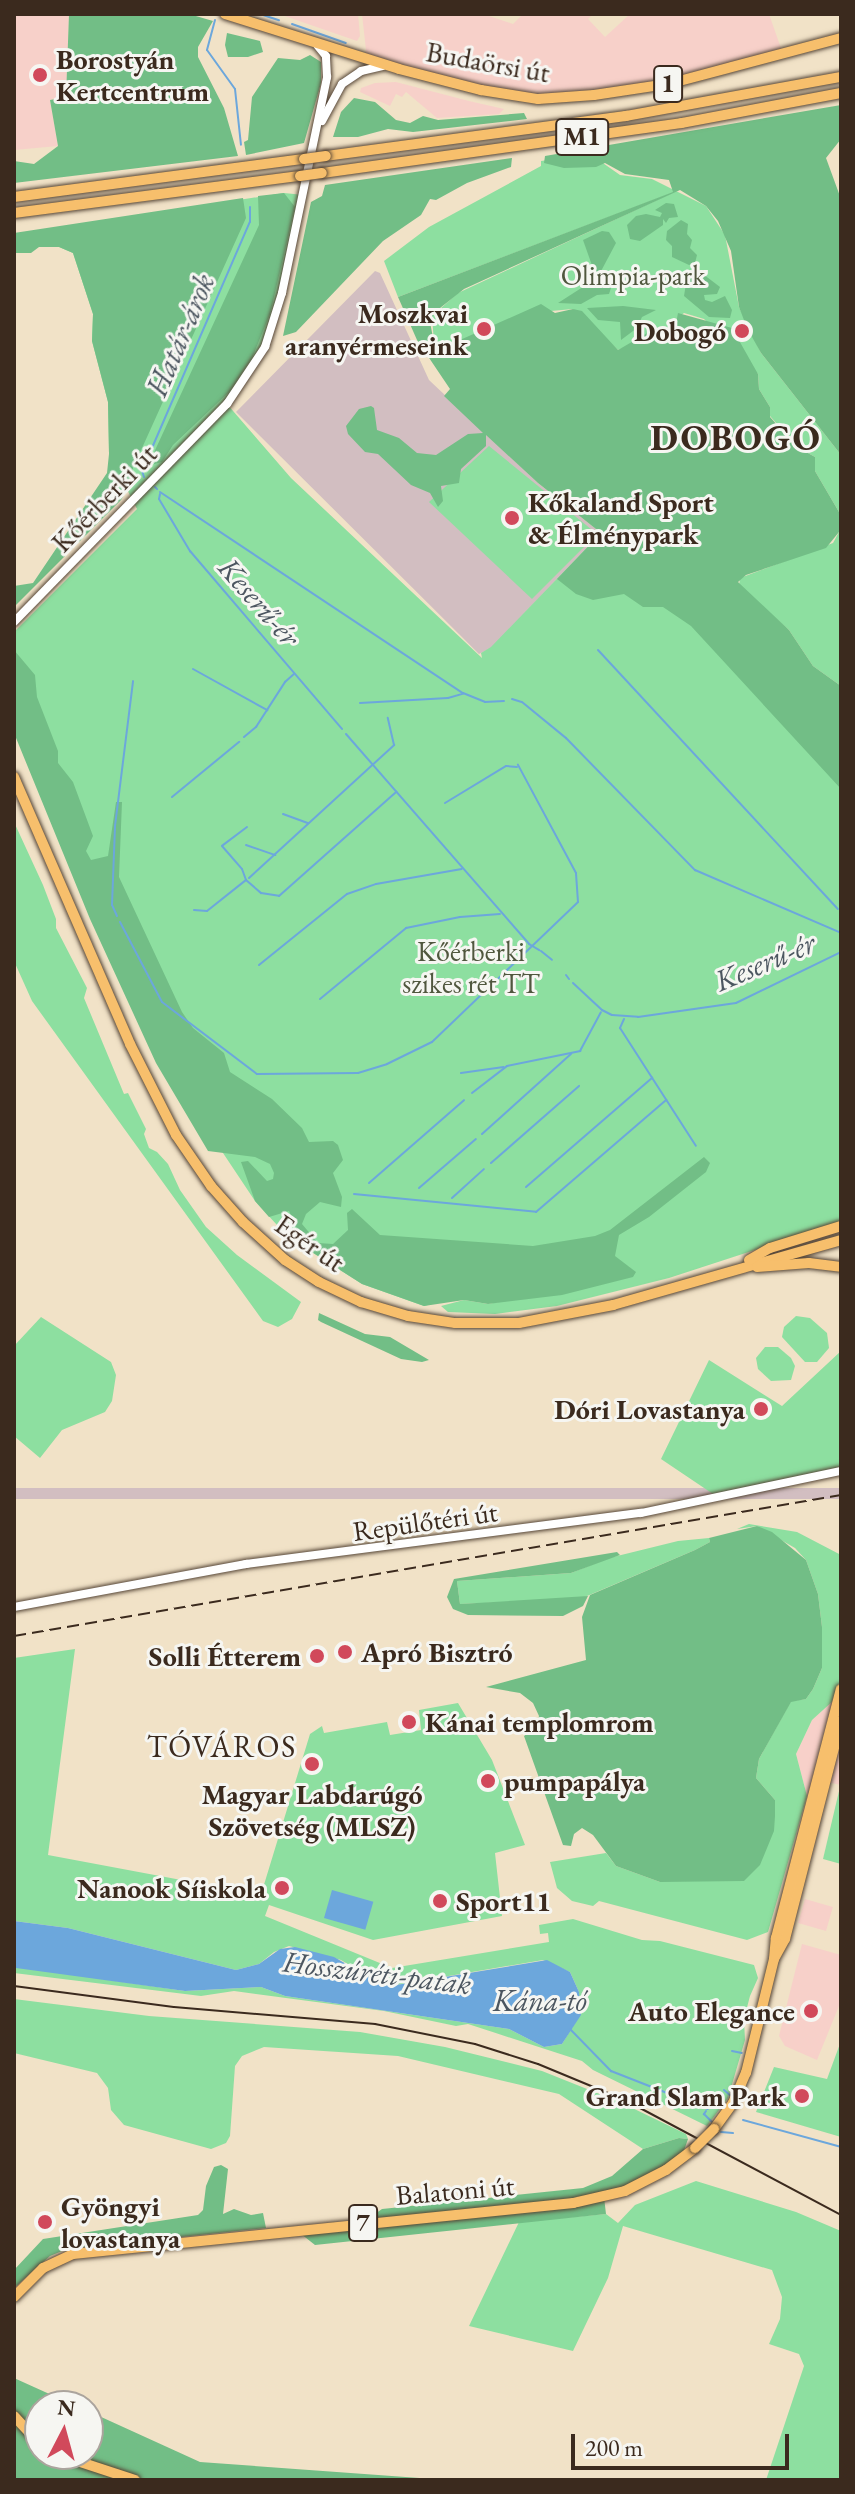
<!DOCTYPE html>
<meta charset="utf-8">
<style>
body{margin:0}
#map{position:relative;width:855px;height:2494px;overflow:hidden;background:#f1e2c7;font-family:"EB Garamond",serif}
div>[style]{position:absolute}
.built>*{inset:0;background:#f7d0c9;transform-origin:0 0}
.industrial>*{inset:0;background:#d2bec1;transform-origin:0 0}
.green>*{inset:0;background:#8ddfa0}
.forest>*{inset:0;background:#72be86}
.water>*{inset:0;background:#6ca7dc;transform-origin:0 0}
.stream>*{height:2px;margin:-1px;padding:0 1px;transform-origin:1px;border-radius:1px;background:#6ca7dc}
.roads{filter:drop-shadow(0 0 2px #564637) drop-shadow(0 0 2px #564637)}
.minor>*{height:8px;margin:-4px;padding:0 4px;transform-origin:4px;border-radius:4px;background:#fff}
.major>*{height:10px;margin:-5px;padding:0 5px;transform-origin:5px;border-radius:5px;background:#f7bf6c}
.tram>*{height:2px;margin:-1px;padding:0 1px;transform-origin:1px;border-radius:1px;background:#3b2a1e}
.rail>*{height:2px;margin-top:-1px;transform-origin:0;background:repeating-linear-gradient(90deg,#3b2a1e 0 12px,transparent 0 18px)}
.bridges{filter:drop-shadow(0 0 2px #564637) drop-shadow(0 0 2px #564637)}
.major-bridge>*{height:10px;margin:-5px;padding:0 5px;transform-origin:5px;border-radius:5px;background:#f7bf6c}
.dots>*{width:22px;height:22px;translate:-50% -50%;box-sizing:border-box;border:4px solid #f6f6f2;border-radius:50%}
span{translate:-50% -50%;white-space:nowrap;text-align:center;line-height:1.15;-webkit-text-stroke:6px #f6f6f2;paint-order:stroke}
.shield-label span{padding:2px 6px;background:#f6f6f2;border:2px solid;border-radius:6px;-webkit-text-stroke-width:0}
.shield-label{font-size:26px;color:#3b2a1e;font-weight:700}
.poi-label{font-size:28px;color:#3b2a1e;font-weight:700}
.left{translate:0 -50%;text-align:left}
.right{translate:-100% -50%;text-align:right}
.street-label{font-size:28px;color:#3b2a1e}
.park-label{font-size:28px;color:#50573e}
.water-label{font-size:30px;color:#4c5660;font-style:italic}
.neighbourhood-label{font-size:30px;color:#3b2a1e;letter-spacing:2px}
.district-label{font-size:36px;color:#3b2a1e;font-weight:700;letter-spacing:2px}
.frame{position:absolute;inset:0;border:16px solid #3b2a1e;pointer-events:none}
.north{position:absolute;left:24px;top:2390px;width:80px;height:80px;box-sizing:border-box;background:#f6f6f2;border:2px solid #aba49d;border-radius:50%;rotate:6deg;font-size:22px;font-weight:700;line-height:32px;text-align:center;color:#3b2a1e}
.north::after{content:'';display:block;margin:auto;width:28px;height:36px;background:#d1495b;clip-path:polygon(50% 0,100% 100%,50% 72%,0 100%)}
.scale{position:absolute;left:571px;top:2434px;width:218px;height:36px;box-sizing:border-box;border:4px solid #3b2a1e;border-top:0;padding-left:10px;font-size:24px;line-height:28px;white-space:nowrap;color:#3b2a1e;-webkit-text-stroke:6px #f6f6f2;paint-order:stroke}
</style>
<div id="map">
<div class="built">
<i style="clip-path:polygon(14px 14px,69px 14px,66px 98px,50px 100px,58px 146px,14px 150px)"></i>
<i style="clip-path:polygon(279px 14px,358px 14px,360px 36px,357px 41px)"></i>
<i style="clip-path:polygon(362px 14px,483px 14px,513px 24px,523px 14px,593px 14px,588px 19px,605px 37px,630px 14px,769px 14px,783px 54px,668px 84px,538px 99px,363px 58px,366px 50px)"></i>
<i style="clip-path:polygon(396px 82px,469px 101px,504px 109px,499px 114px,437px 118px,406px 92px,402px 97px,396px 94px,390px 106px,360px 92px,361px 88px,375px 83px)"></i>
<i style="clip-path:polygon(841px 1676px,841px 1785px,832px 1783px,807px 1796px,796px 1754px,812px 1720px,833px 1700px)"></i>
<i style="left:805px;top:1899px;width:29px;height:25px;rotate:16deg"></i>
<i style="clip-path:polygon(802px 1944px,841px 1955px,841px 2001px,817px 2060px,785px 2046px,779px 2036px)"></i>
</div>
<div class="industrial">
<i style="clip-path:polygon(375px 271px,380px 273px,429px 380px,538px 483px,601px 533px,491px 648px,479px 654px,236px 412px)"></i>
<i style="left:841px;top:1488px;width:11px;height:839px;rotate:90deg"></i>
</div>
<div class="green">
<i style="clip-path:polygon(590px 154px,620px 175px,652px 179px,706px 206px,725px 235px,739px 307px,761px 353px,841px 455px,841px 686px,813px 666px,789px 630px,739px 586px,740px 578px,833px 543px,839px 532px,839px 512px,815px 471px,815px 457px,797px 447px,770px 416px,770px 407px,759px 389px,758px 374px,704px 319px,684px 313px,675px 320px,673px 339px,669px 340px,660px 332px,618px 350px,573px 309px,551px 311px,449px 350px,434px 343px,432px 316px,458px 293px,672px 193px,398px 297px,384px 261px,429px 227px,541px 166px,541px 161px)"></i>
<i style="clip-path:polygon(284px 193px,304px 195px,274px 323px,227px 404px,291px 478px,482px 658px,481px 653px,491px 647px,605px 529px,841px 776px,841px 1222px,669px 1278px,557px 1306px,495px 1314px,448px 1312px,441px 1306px,464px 1300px,488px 1304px,514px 1299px,630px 1267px,597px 1264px,424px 1306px,362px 1284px,288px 1237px,255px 1201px,205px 1126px,14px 701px,14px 632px,137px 509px,109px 454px,108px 402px,92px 341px,93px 314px,73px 253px,59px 247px,59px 228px)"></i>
<i style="clip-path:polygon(489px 446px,597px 534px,532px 599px,429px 502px)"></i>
<i style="clip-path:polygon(14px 822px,43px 885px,56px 919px,56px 928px,87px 988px,84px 998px,124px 1094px,128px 1093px,146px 1129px,144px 1134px,149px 1148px,157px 1152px,168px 1164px,180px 1190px,206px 1227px,237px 1255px,301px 1302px,292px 1319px,278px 1327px,263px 1321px,32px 1001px,14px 961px)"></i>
<i style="clip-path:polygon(796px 1316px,810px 1318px,827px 1333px,829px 1348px,817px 1362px,805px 1362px,782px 1337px,784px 1327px)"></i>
<i style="clip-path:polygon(41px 1317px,111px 1362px,116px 1375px,112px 1401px,105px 1412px,62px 1430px,40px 1458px,14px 1436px,14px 1346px)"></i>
<i style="clip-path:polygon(765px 1347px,778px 1347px,791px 1358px,795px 1366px,791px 1380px,771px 1381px,758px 1369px,756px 1358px)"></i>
<i style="clip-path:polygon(841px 1351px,841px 1471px,713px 1494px,661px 1459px,709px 1360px,782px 1406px)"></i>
<i style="clip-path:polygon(749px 1524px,797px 1532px,841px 1555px,841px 1676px,834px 1700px,812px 1720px,796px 1754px,807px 1796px,768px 1932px,747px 1940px,599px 1901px,593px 1906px,572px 1901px,557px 1888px,550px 1862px,606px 1853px,616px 1866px,660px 1882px,775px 1800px,756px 1778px,759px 1759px,791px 1701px,806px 1699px,813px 1689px,822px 1668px,822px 1627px,818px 1594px,806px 1560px,795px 1548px,757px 1526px,737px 1529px)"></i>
<i style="clip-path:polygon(709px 1538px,710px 1542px,695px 1550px,580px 1599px,460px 1604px,457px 1581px,571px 1573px,609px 1558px,678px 1541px)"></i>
<i style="clip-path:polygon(75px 1649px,48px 1855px,208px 1885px,237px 1884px,259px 1901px,310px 1734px,322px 1726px,324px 1733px,387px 1722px,390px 1735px,421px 1730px,419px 1710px,458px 1703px,492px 1760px,525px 1845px,495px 1853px,502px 1916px,373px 1940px,269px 1905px,265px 1916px,392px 1968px,549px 1942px,548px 1933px,540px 1934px,539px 1925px,573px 1919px,642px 1940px,660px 1941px,754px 1965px,758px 1978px,750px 1996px,744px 2019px,745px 2040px,728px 2098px,707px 2126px,593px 2070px,582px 2061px,468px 2024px,456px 2026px,384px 2011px,234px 1991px,201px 1996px,14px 1973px,14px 1968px,26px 1968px,185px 1991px,261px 1987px,285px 1996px,509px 2029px,544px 2047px,562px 2044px,580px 2015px,579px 1992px,570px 1972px,543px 1960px,396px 1985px,378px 1982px,341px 1960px,289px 1946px,274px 1952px,259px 1964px,236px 1970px,68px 1928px,14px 1921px,14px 1658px)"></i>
<i style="clip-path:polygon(840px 1787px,841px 1787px,841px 1864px,823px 1859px)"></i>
<i style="clip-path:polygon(14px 1999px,149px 2016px,360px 2032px,445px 2047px,542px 2071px,622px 2103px,686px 2134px,688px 2139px,679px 2138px,643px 2149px,559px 2094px,398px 2056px,264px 2047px,242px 2056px,235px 2066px,230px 2136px,226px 2143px,211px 2149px,124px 2125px,111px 2110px,108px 2088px,97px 2073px,14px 2053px)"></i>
<i style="clip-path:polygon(841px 2041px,841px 2137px,756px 2112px,774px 2067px,827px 2079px)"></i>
<i style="clip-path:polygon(696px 2181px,796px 2212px,841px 2231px,841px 2480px,766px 2480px,804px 2366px,799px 2354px,769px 2344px,780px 2319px,782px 2297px,772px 2270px,623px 2226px,608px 2278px,573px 2351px,469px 2326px,519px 2222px,606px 2214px,618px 2223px,635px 2205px)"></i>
</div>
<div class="forest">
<i style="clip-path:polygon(69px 14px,189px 14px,213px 21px,198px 47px,198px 57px,224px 108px,238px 156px,14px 183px,14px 161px,34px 164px,58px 146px,50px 100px,66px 97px)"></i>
<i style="clip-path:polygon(227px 33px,260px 41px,263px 52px,248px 57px,228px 57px,225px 45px)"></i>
<i style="clip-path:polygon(310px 55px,321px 62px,321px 83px,304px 143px,246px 155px,244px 142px,248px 140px,252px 97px,278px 58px,300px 60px)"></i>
<i style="clip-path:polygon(354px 98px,375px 102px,396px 120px,410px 123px,423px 116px,438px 120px,524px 113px,527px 119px,413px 132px,388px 129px,358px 137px,333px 137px,341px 112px)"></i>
<i style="clip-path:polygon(841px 105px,841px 139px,826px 158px,841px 199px,841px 455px,761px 353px,747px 328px,739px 307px,731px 251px,718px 221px,706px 206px,680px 190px,464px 289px,435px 312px,430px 322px,434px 343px,442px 348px,541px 304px,555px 313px,573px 309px,582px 311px,618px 350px,649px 332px,661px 332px,673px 339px,678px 313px,732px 328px,758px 374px,759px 389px,770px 407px,770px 417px,797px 447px,815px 457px,815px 471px,839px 512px,839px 532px,826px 548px,746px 575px,738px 582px,789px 630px,813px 666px,841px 686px,841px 789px,691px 626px,663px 607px,643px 607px,624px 594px,593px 600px,576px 594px,557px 579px,601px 533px,538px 483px,486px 435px,486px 446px,461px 469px,459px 483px,441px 486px,443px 501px,438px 507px,430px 493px,411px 485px,378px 454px,365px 452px,348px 434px,346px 426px,359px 409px,371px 406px,374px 408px,377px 430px,399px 438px,417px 453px,436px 455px,468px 434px,483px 433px,444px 396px,450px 389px,417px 340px,398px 297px,673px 192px,669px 180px,625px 174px,605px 163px,596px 167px,564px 168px,544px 163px,545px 156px)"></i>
<i style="clip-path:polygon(512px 158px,511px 167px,467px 183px,436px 200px,430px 199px,421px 215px,383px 241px,296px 332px,283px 336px,311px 202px,322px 196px,325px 185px)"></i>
<i style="clip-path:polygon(284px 193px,295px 207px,270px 314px,252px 358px,230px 391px,173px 445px,162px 462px,154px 464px,151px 459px,259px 225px,258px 196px)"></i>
<i style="clip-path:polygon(243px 198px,246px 218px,133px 468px,131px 484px,121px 500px,14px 607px,14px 586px,33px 583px,107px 473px,109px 454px,108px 402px,92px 341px,93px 314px,73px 253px,59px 247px,39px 247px,31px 253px,14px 253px,14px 233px)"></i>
<i style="clip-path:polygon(666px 203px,674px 204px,678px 217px,669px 218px,666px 223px,663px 219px,663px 225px,640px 241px,630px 239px,627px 225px,636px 216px,646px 214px,660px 217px,662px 213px,655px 210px)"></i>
<i style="clip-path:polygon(681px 220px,688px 224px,687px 234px,692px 240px,690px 248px,697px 255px,695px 263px,689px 265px,672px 257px,672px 246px,666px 240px,667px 231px)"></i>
<i style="clip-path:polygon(602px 231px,609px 232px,616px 243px,600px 273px,594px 271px,583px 240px)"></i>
<i style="clip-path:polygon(688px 271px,699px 271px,720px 287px,717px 294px,704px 295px,705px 300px,712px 302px,725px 296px,732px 310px,730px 318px,709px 317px,684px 296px)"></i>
<i style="clip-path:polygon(600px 276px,613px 282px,609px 294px,597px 295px,581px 304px,558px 303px)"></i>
<i style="clip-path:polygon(623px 306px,656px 310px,642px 317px,637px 328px,621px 340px,620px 322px,598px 320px,587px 308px)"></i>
<i style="clip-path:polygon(14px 650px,35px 675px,37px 697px,58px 751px,58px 763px,73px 782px,93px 836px,86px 851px,91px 860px,108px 856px,116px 802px,122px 802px,119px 877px,182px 1012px,193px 1028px,224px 1053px,230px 1072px,272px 1099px,302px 1128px,309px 1142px,333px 1141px,338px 1145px,343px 1160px,333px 1173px,342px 1197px,341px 1207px,320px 1202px,306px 1214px,302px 1224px,318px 1243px,333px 1244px,348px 1230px,347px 1213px,352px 1209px,380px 1235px,533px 1246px,595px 1236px,610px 1230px,704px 1157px,710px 1163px,706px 1172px,649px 1217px,619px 1235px,615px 1256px,636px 1272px,633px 1277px,562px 1295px,488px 1304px,464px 1300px,424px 1306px,362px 1284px,304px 1247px,289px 1211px,269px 1217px,255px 1201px,241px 1162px,248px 1161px,267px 1181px,273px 1179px,274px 1173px,270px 1164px,255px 1157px,208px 1151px,156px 1063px,90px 919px,14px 733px)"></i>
<i style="clip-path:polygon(319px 1313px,365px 1334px,390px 1337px,429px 1360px,422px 1362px,401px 1359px,321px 1322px,318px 1320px)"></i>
<i style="clip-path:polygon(757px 1526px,772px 1532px,806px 1560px,818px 1594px,822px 1627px,822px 1668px,813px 1689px,806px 1699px,791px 1702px,759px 1759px,756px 1778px,775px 1800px,775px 1816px,774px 1831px,760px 1865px,744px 1881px,660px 1882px,616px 1866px,593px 1835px,582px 1828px,574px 1834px,571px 1846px,563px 1845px,524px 1736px,536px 1727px,539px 1716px,533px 1703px,520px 1693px,486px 1687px,586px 1660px,582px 1617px,590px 1595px,695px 1550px,710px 1542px,709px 1538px)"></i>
<i style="clip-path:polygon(617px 1552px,620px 1555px,571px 1573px,457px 1581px,460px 1604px,588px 1596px,583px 1606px,563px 1616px,468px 1615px,453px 1609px,447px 1597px,454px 1579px)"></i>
<i style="clip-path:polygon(679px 2138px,688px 2139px,681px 2159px,604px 2197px,606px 2214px,315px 2245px,296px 2230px,362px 2223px,382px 2209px,583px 2188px,612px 2176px,643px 2149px)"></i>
<i style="clip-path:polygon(221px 2165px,228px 2169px,223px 2214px,234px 2209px,251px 2215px,263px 2213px,266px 2228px,67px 2249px,50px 2256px,14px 2288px,14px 2270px,43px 2239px,198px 2215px,203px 2210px,206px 2186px,214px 2167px)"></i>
<i style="clip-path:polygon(14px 2378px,76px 2406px,40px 2406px,40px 2454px,88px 2454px,88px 2411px,200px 2462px,447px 2480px,14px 2480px)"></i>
</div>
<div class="water">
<i style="left:332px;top:1890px;width:43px;height:29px;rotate:16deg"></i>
<i style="clip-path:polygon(14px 1921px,68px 1928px,236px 1970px,259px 1964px,280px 1949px,295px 1947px,334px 1957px,378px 1982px,396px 1985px,547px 1960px,570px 1972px,579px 1992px,581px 2015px,562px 2044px,544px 2047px,509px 2029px,285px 1996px,261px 1987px,185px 1991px,16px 1968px)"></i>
</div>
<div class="stream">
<i style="left:260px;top:14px;width:20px;rotate:18deg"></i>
<i style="left:215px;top:20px;width:31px;rotate:105deg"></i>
<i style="left:207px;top:50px;width:48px;rotate:54.3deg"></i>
<i style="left:235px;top:89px;width:56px;rotate:83.9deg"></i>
<i style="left:292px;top:24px;width:57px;rotate:19.4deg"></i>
<i style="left:144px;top:477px;width:6px;rotate:-108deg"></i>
<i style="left:142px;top:471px;width:271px;rotate:-66.6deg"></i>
<i style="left:250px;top:222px;width:15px;rotate:-90deg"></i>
<i style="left:155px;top:487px;width:3px;rotate:45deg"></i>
<i style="left:160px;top:492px;width:364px;rotate:33.6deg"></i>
<i style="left:463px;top:693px;width:24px;rotate:22deg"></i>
<i style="left:485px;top:702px;width:19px;rotate:-3deg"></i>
<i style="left:160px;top:494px;width:5px;rotate:101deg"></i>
<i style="left:159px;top:499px;width:61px;rotate:59.2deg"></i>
<i style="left:190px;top:551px;width:234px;rotate:49.5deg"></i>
<i style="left:598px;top:650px;width:353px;rotate:47.2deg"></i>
<i style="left:193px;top:669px;width:85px;rotate:29deg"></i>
<i style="left:512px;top:699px;width:10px;rotate:17deg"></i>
<i style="left:522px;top:702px;width:57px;rotate:39.3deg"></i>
<i style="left:566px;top:738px;width:185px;rotate:45.7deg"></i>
<i style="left:695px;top:870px;width:159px;rotate:23.3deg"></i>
<i style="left:360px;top:703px;width:88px;rotate:-3.3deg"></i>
<i style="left:448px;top:698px;width:15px;rotate:-16deg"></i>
<i style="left:346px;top:734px;width:279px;rotate:48.9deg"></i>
<i style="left:529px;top:944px;width:12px;rotate:31deg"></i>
<i style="left:244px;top:737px;width:16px;rotate:-40deg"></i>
<i style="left:256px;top:727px;width:54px;rotate:-57.2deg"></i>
<i style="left:285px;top:682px;width:12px;rotate:-42deg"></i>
<i style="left:172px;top:797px;width:87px;rotate:-39.4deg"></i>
<i style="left:445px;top:803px;width:71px;rotate:-31.2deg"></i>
<i style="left:506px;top:766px;width:11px;rotate:5deg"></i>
<i style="left:283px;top:814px;width:27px;rotate:20deg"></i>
<i style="left:247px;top:827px;width:31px;rotate:143deg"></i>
<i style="left:222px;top:846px;width:30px;rotate:49deg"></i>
<i style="left:242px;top:869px;width:12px;rotate:70deg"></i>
<i style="left:246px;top:880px;width:20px;rotate:41deg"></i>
<i style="left:261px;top:893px;width:18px;rotate:9deg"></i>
<i style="left:279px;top:896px;width:157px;rotate:-41.6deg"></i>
<i style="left:246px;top:845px;width:31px;rotate:19deg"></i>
<i style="left:249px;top:878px;width:197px;rotate:-42.5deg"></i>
<i style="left:394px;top:745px;width:28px;rotate:-103deg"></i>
<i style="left:194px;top:910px;width:13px;rotate:4deg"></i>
<i style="left:207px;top:911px;width:50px;rotate:-38.5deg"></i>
<i style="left:117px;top:916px;width:12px;rotate:-114deg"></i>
<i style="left:112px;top:905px;width:79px;rotate:-87.8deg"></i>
<i style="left:115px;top:826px;width:146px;rotate:-82.9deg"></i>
<i style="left:120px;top:922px;width:90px;rotate:62.3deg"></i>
<i style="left:162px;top:1002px;width:119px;rotate:37.2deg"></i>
<i style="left:257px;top:1074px;width:101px;rotate:-0.6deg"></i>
<i style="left:358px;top:1073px;width:30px;rotate:-17deg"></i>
<i style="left:387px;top:1064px;width:50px;rotate:-26.1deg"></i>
<i style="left:432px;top:1042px;width:202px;rotate:-43.8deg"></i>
<i style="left:578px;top:902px;width:29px;rotate:-94deg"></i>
<i style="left:576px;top:873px;width:123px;rotate:-118.2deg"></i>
<i style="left:541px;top:951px;width:14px;rotate:39deg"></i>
<i style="left:259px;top:965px;width:113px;rotate:-38.9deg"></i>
<i style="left:347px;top:894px;width:31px;rotate:-19deg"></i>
<i style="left:376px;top:884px;width:87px;rotate:-9.9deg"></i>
<i style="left:566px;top:975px;width:5px;rotate:53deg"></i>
<i style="left:573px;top:983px;width:40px;rotate:43deg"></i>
<i style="left:602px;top:1010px;width:11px;rotate:27deg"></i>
<i style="left:612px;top:1015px;width:26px;rotate:4deg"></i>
<i style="left:638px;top:1017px;width:99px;rotate:-8.1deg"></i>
<i style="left:736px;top:1003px;width:117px;rotate:-25.9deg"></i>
<i style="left:320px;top:999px;width:112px;rotate:-39.5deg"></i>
<i style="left:406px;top:928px;width:55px;rotate:-11.5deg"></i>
<i style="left:460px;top:917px;width:40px;rotate:-4.3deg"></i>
<i style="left:624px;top:1019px;width:10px;rotate:114deg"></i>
<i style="left:620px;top:1028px;width:140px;rotate:57.2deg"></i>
<i style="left:461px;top:1073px;width:43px;rotate:-7.9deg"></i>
<i style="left:472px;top:1093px;width:44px;rotate:-37.6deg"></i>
<i style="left:507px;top:1066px;width:75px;rotate:-11.6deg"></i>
<i style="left:580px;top:1051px;width:44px;rotate:-61.7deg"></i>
<i style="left:482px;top:1134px;width:120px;rotate:-42deg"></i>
<i style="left:491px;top:1163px;width:117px;rotate:-41.2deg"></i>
<i style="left:369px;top:1183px;width:126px;rotate:-41.1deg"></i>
<i style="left:526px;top:1187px;width:167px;rotate:-40.9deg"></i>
<i style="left:419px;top:1188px;width:75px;rotate:-40.7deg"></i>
<i style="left:354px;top:1194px;width:183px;rotate:5.6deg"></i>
<i style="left:536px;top:1212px;width:172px;rotate:-40.7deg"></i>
<i style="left:452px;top:1198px;width:43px;rotate:-42.2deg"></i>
<i style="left:570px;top:2029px;width:59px;rotate:45.7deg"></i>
<i style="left:611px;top:2071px;width:104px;rotate:21.4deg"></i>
<i style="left:732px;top:2051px;width:10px;rotate:11deg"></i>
<i style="left:724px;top:2090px;width:8px;rotate:40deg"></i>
<i style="left:706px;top:2111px;width:4px;rotate:124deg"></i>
<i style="left:704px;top:2114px;width:11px;rotate:45deg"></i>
<i style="left:743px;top:2120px;width:102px;rotate:15.4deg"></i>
<i style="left:721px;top:2132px;width:12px;rotate:5deg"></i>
</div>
<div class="roads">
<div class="minor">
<i style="left:322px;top:121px;width:42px;rotate:-61.6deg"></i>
<i style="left:342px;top:84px;width:23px;rotate:-34deg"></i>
<i style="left:361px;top:71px;width:22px;rotate:-13deg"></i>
<i style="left:14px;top:622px;width:305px;rotate:-45.7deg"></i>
<i style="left:227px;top:404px;width:69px;rotate:-56.3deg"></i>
<i style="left:265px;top:347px;width:57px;rotate:-72.5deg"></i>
<i style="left:282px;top:293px;width:221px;rotate:-78.2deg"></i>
<i style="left:327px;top:77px;width:21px;rotate:-93deg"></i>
<i style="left:326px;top:56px;width:14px;rotate:-129deg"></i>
<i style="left:14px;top:1607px;width:236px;rotate:-10.5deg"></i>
<i style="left:246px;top:1564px;width:398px;rotate:-7.4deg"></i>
<i style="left:641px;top:1513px;width:204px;rotate:-11.9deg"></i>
</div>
<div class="major">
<i style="left:225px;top:14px;width:182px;rotate:17.5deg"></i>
<i style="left:399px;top:69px;width:85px;rotate:14.4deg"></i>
<i style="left:481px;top:90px;width:58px;rotate:9deg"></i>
<i style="left:538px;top:99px;width:56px;rotate:-4.1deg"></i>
<i style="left:594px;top:95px;width:75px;rotate:-8.5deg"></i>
<i style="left:668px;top:84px;width:179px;rotate:-14.9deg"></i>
<i style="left:326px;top:156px;width:303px;rotate:-7.6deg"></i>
<i style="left:626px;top:116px;width:219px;rotate:-10.3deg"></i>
<i style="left:322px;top:173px;width:363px;rotate:-7.9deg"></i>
<i style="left:682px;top:123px;width:162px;rotate:-10.7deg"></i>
<i style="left:14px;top:197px;width:292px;rotate:-7.5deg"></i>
<i style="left:14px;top:213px;width:288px;rotate:-7.4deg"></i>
<i style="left:14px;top:777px;width:291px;rotate:66.5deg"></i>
<i style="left:130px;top:1044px;width:102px;rotate:63.2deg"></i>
<i style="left:176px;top:1135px;width:62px;rotate:55.5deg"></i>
<i style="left:211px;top:1186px;width:48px;rotate:48.4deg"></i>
<i style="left:243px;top:1222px;width:57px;rotate:42.1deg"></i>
<i style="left:285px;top:1260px;width:40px;rotate:32.9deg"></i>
<i style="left:319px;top:1282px;width:47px;rotate:25.5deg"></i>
<i style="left:361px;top:1302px;width:49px;rotate:16.6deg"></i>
<i style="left:408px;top:1316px;width:48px;rotate:8.5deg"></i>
<i style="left:455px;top:1323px;width:64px"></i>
<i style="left:519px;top:1323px;width:96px;rotate:-10.8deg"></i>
<i style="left:613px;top:1305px;width:237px;rotate:-15.9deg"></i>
<i style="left:749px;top:1260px;width:24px;rotate:-30deg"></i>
<i style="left:770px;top:1248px;width:74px;rotate:-17.2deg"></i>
<i style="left:757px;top:1267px;width:52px;rotate:-4.4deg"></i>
<i style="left:809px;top:1263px;width:32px;rotate:7deg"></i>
<i style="left:775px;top:1957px;width:21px;rotate:-61deg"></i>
<i style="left:785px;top:1939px;width:225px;rotate:-75.6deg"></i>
<i style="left:714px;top:2129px;width:32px;rotate:-54deg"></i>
<i style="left:733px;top:2103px;width:33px;rotate:-67deg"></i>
<i style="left:746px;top:2073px;width:117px;rotate:-76.2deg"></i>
<i style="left:774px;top:1959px;width:21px;rotate:-85deg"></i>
<i style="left:776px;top:1938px;width:257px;rotate:-75.4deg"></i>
<i style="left:14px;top:2297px;width:41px;rotate:-45deg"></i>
<i style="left:43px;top:2268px;width:33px;rotate:-25deg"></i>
<i style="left:73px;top:2254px;width:503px;rotate:-5.82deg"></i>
<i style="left:573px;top:2203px;width:53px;rotate:-13deg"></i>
<i style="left:625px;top:2191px;width:46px;rotate:-27.1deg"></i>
<i style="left:666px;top:2170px;width:36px;rotate:-37deg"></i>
<i style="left:14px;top:2416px;width:38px;rotate:47deg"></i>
<i style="left:56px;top:2454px;width:83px;rotate:18.2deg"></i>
</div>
</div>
<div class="tram">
<i style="left:14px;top:1986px;width:161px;rotate:7.5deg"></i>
<i style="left:174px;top:2007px;width:202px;rotate:4.8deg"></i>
<i style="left:375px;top:2024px;width:102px;rotate:11.3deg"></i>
<i style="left:475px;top:2044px;width:66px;rotate:17.6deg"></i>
<i style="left:538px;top:2064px;width:94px;rotate:22.5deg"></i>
<i style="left:625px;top:2100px;width:245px;rotate:28deg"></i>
</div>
<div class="rail">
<i style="left:14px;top:1636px;width:839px;rotate:-9.68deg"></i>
</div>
<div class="bridges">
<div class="major-bridge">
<i style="left:304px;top:159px;width:22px;rotate:-8deg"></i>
<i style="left:300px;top:176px;width:22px;rotate:-8deg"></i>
<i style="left:695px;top:2148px;width:27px;rotate:-45deg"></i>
</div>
</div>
<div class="dots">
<i style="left:40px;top:75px;background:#d1495b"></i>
<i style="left:484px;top:329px;background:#d1495b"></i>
<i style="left:742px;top:331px;background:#d1495b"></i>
<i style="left:512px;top:518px;background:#d1495b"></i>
<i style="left:761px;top:1409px;background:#d1495b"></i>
<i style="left:345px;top:1652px;background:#d1495b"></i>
<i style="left:317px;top:1656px;background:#d1495b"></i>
<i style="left:409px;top:1722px;background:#d1495b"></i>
<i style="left:312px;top:1764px;background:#d1495b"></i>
<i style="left:488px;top:1781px;background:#d1495b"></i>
<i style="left:282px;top:1888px;background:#d1495b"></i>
<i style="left:440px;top:1901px;background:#d1495b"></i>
<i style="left:811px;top:2011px;background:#d1495b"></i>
<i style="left:802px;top:2096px;background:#d1495b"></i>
<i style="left:45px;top:2222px;background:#d1495b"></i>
</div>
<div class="shield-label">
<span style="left:668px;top:84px">1</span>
<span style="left:582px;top:137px">M1</span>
<span style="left:363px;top:2223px">7</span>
</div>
<div class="poi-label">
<span class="left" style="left:56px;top:75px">Borostyán<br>Kertcentrum</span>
<span class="right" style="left:468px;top:329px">Moszkvai<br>aranyérmeseink</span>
<span class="right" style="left:726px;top:331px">Dobogó</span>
<span class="left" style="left:528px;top:518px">Kőkaland Sport<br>&amp; Élménypark</span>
<span class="right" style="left:745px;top:1409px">Dóri Lovastanya</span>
<span class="left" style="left:361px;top:1652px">Apró Bisztró</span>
<span class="right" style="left:301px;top:1656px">Solli Étterem</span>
<span class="left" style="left:425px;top:1722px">Kánai templomrom</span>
<span class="left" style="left:504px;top:1781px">pumpapálya</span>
<span style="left:312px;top:1810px">Magyar Labdarúgó<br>Szövetség (MLSZ)</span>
<span class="right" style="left:266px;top:1888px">Nanook Síiskola</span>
<span class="left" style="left:456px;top:1901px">Sport11</span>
<span class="right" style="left:795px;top:2011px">Auto Elegance</span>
<span class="right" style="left:786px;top:2096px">Grand Slam Park</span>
<span class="left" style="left:61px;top:2222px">Gyöngyi<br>lovastanya</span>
</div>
<div class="street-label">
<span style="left:488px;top:62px;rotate:10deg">Budaörsi út</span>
<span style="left:104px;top:498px;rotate:-46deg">Kőérberki út</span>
<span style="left:310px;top:1243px;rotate:35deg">Egér út</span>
<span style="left:425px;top:1521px;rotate:-8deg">Repülőtéri út</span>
<span style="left:455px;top:2190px;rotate:-5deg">Balatoni út</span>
</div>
<div class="park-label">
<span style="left:633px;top:275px">Olimpia-park</span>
<span style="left:471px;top:967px">Kőérberki<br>szikes rét TT</span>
</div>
<div class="water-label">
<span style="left:181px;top:335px;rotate:-67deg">Határ-árok</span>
<span style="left:259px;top:602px;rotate:49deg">Keserű-ér</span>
<span style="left:765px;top:962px;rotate:-23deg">Keserű-ér</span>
<span style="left:377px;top:1973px;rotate:7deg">Hosszúréti-patak</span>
<span style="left:540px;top:2001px">Kána-tó</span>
</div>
<div class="neighbourhood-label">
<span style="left:222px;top:1747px">TÓVÁROS</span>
</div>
<div class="district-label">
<span style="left:736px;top:438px">DOBOGÓ</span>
</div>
<div class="frame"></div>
<div class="north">N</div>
<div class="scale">200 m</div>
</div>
